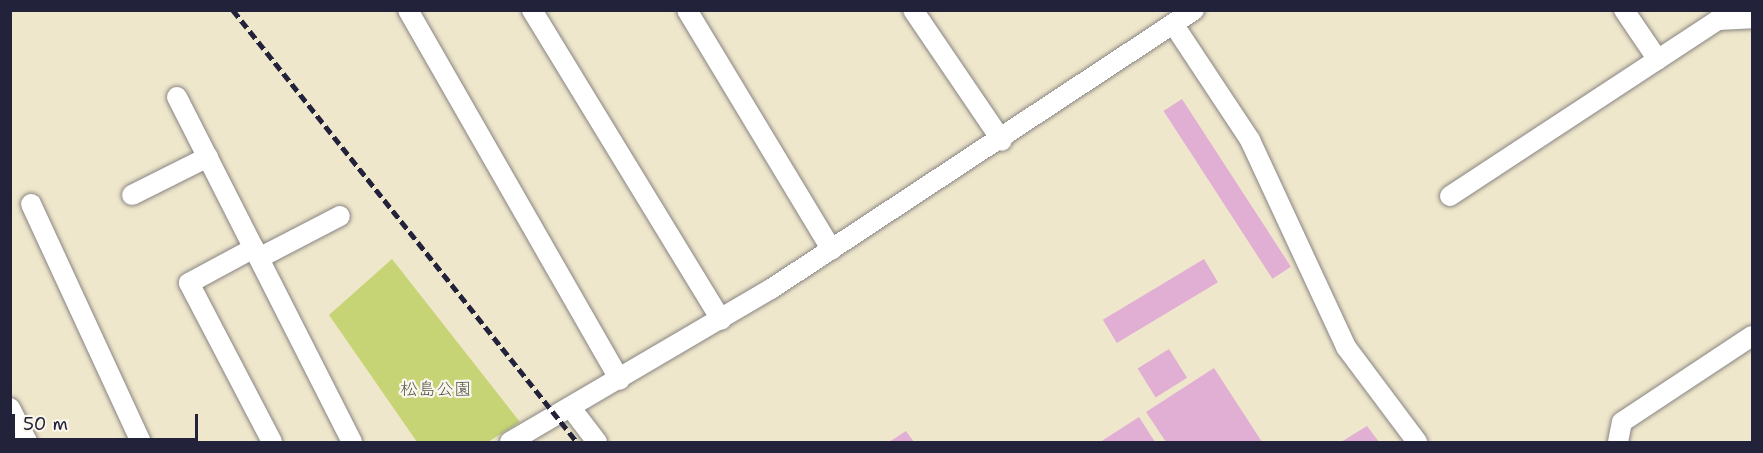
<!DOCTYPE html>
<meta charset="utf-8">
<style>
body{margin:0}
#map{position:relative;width:1763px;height:453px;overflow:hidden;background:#efe7cb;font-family:"Shantell Sans","Klee One",sans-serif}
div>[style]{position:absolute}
.green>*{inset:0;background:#c7d475}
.building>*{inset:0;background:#e1aed4;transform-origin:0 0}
.roads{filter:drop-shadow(0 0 2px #888483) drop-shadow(0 0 2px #888483)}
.minor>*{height:20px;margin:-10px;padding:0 10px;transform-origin:10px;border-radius:10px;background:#fff}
.rail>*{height:4.5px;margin-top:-2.25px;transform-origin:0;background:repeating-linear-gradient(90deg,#22223b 0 9px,transparent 0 13.5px)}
span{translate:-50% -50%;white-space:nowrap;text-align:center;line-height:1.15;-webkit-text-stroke:4.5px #fbf7ec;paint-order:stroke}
.park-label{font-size:18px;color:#54574c}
.frame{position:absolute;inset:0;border:12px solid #22223b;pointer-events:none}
.scale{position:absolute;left:12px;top:414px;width:186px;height:27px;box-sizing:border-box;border:3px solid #22223b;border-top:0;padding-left:8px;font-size:18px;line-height:21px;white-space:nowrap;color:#22223b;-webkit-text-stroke:4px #fbf7ec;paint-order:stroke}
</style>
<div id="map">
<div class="green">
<i style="clip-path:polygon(392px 259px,520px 422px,488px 442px,417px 442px,329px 315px)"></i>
</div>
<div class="building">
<i style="left:1182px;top:99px;width:200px;height:22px;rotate:57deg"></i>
<i style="left:1204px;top:259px;width:27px;height:118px;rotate:59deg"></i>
<i style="left:1169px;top:349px;width:34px;height:37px;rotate:58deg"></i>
<i style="clip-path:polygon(1214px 368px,1262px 442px,1166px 442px,1146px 412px)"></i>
<i style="clip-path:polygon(1139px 417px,1155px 442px,1100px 442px)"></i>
<i style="clip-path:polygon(1367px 426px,1379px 442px,1341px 442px)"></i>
<i style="clip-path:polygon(906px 431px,914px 442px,889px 442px)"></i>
</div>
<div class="roads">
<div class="minor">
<i style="left:408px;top:10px;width:426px;rotate:60.2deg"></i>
<i style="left:532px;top:10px;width:363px;rotate:58.6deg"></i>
<i style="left:687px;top:10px;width:280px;rotate:58.9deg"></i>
<i style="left:913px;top:10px;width:158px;rotate:55.8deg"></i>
<i style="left:1624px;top:10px;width:60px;rotate:55.8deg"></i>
<i style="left:1174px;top:25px;width:138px;rotate:56.5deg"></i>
<i style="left:1250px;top:140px;width:228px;rotate:65.1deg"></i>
<i style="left:1346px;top:347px;width:119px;rotate:53.2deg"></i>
<i style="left:177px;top:97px;width:387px;rotate:63.1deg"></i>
<i style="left:132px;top:195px;width:85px;rotate:-26.6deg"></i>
<i style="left:1450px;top:196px;width:321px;rotate:-33.3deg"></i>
<i style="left:1718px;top:20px;width:34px;rotate:-3deg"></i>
<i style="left:31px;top:204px;width:262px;rotate:65.2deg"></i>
<i style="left:254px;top:248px;width:74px;rotate:151.7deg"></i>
<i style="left:189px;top:283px;width:179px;rotate:62.4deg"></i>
<i style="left:259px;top:258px;width:91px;rotate:-27.4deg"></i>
<i style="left:10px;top:408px;width:38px;rotate:63deg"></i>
<i style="left:571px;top:408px;width:43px;rotate:52.6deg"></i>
<i style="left:510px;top:442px;width:303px;rotate:-30.4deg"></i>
<i style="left:771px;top:289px;width:507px;rotate:-33.41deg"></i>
<i style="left:1618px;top:442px;width:20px;rotate:-79deg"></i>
<i style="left:1622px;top:422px;width:156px;rotate:-33.5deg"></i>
</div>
</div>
<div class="rail">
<i style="left:233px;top:10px;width:552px;rotate:51.47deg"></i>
</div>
<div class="park-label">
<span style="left:436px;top:389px">松島公園</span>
</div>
<div class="frame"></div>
<div class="scale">50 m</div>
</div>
